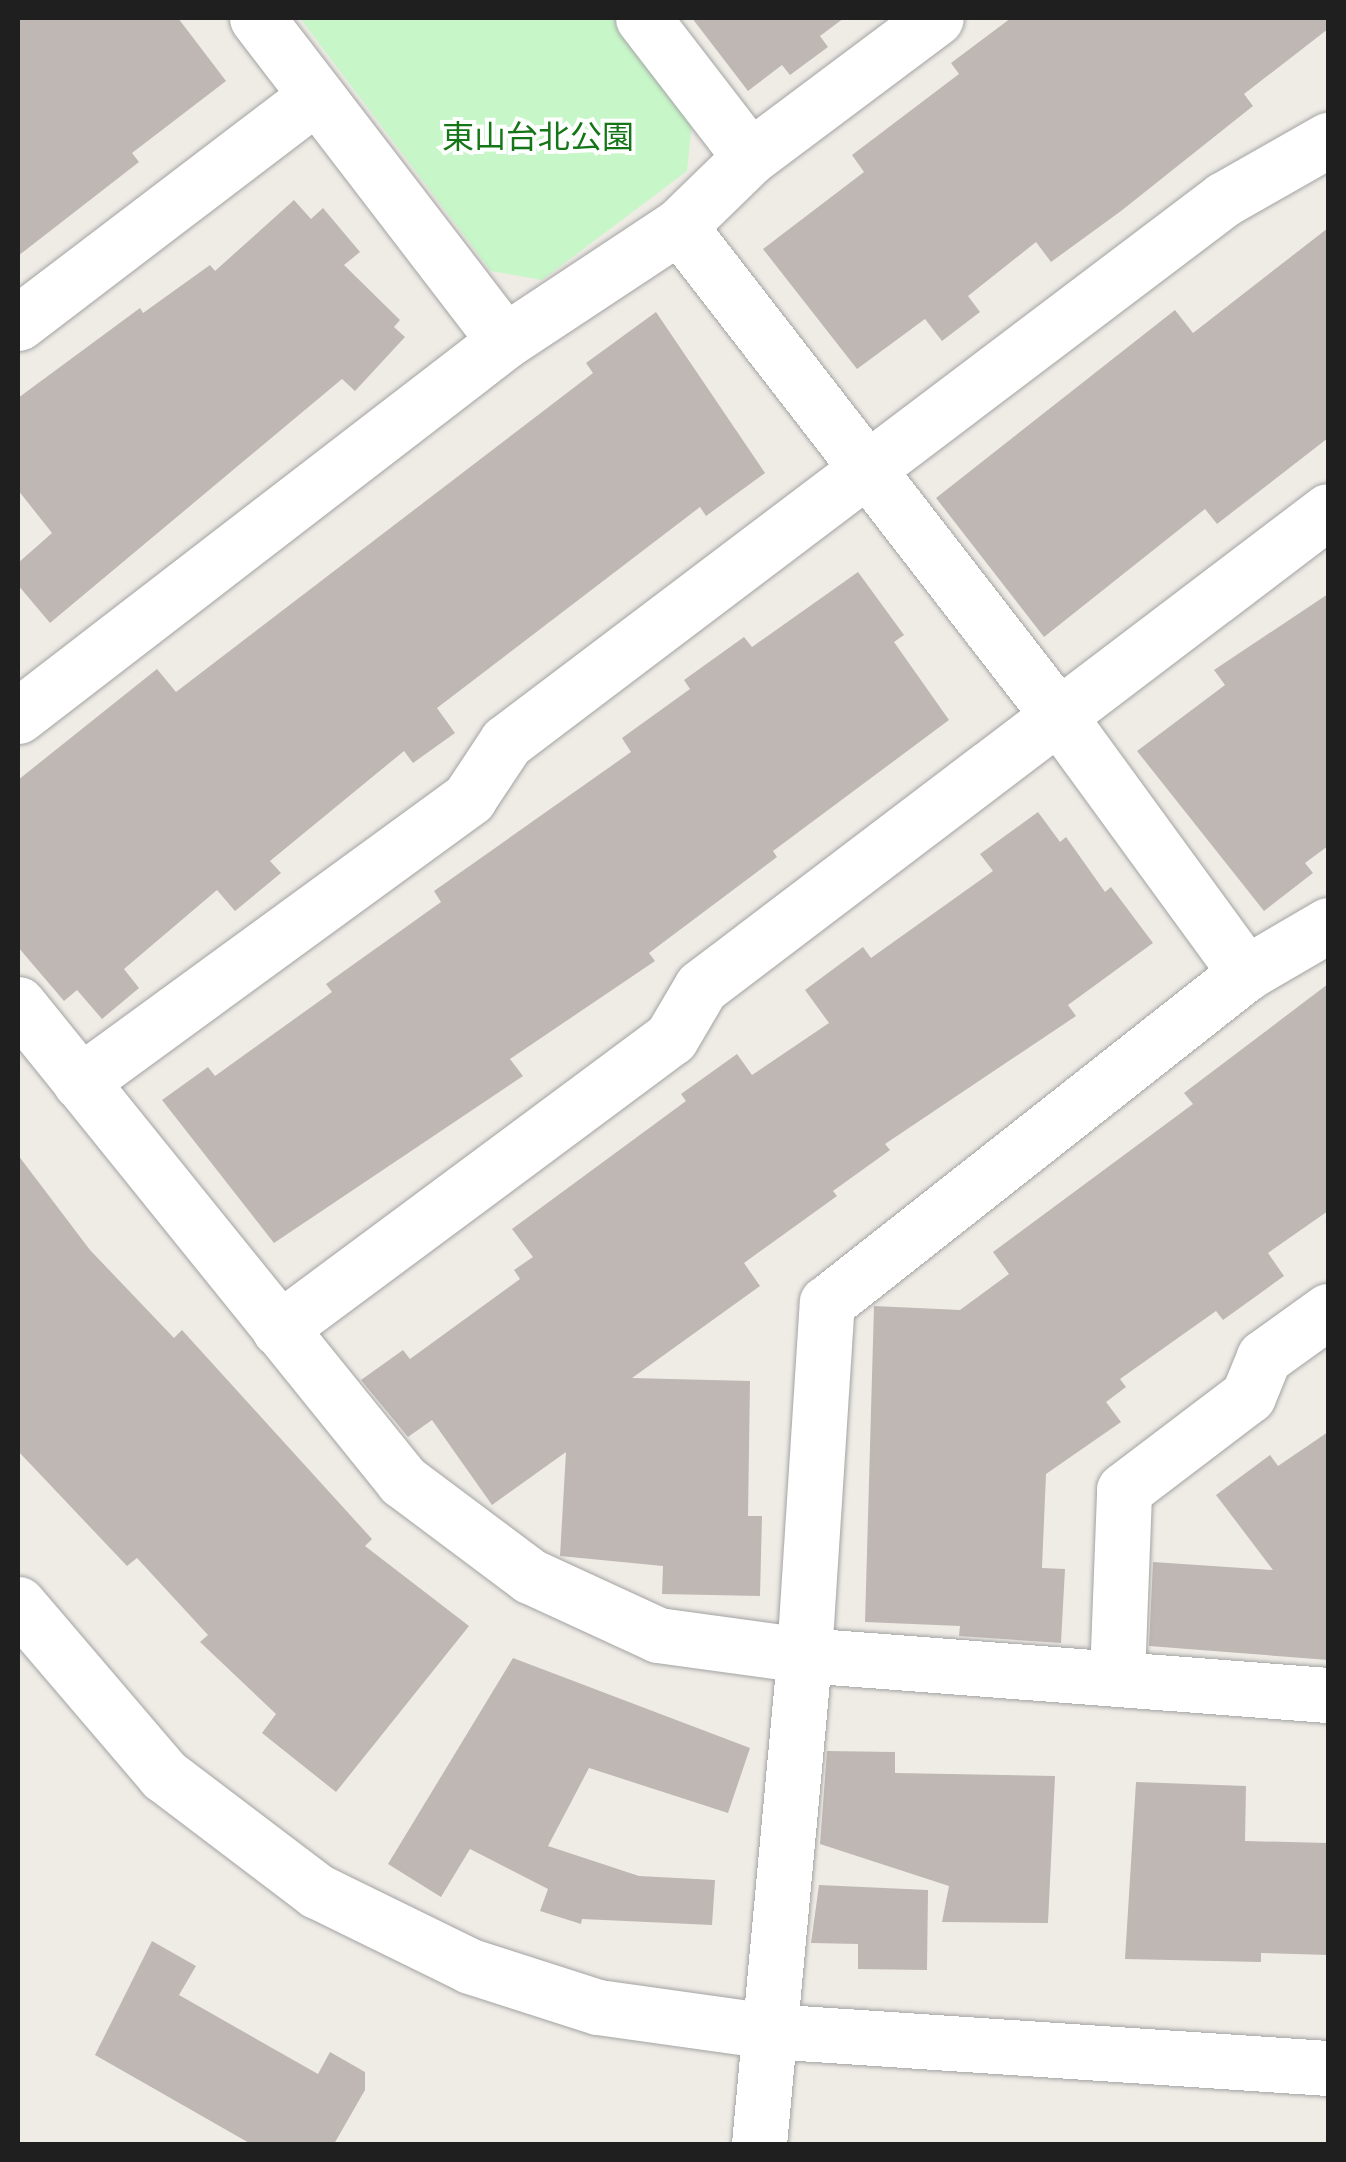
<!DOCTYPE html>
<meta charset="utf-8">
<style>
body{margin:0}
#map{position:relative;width:1346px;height:2162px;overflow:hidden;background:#efece6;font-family:"Exo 2","Noto Sans JP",sans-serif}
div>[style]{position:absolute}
.park>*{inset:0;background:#c7f6c8}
.building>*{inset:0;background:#bfb7b3}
.roads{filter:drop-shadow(0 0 2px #a3a3a3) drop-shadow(0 0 2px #a3a3a3)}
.minor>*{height:55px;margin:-27.5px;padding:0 27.5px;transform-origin:27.5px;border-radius:27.5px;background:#fff}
.tertiary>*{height:55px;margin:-27.5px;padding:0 27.5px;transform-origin:27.5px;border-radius:27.5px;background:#fff}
span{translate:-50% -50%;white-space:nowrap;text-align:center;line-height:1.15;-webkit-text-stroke:8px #fff;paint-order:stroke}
.park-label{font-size:32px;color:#147617}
.frame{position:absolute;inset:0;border:20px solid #1f1f1f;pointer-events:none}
</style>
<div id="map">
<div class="park">
<i style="clip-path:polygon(300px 18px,618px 18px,693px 113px,687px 171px,542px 280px,491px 271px)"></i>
</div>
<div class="building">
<i style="clip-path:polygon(18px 18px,178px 18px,226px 81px,132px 153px,139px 162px,18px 256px)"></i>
<i style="clip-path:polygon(692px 18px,844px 18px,820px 36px,828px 47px,790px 75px,782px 65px,748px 91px)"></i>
<i style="clip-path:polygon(1011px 18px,1328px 18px,1328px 29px,1244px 94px,1253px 106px,1121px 211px,1051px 262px,1036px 242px,968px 296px,980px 312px,942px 341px,925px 319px,857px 369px,763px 249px,864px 172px,852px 155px,959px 74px,951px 63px)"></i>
<i style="clip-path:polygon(294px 200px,311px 219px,323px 208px,360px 252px,344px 265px,400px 320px,394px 327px,405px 337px,355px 391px,342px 379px,50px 623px,18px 585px,18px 563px,52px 533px,18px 490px,18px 398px,140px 308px,143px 313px,210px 265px,215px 271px)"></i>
<i style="clip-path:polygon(1328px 228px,1328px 438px,1217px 524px,1205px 509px,1044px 637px,936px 498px,1175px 310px,1193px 333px)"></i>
<i style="clip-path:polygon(656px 312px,765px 473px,706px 516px,700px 507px,437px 708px,455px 733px,413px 763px,404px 751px,270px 861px,281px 873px,235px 911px,217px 890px,124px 969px,139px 988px,102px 1019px,77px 990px,64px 1001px,18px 947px,18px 780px,157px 669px,176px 692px,593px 373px,586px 363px)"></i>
<i style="clip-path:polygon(858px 572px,904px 635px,894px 642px,949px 720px,773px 851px,777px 857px,649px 953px,655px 961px,510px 1059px,523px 1076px,274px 1243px,162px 1100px,208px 1067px,215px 1076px,332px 992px,326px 984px,441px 902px,434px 891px,631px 752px,622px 738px,690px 689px,684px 680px,744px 637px,752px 647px)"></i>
<i style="clip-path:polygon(1328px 594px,1328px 846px,1305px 863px,1313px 873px,1264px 911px,1137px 751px,1225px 685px,1214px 670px)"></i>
<i style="clip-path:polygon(1038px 812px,1060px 842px,1066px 837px,1105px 892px,1111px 887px,1153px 943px,1068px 1005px,1076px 1016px,885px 1144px,890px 1150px,833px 1191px,837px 1196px,744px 1263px,760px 1286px,632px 1378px,750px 1381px,748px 1516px,762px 1516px,760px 1596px,662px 1594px,663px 1566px,560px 1556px,566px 1452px,492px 1505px,432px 1420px,408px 1437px,361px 1380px,403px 1350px,410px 1359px,520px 1279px,514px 1270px,533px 1257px,512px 1229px,686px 1101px,681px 1094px,737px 1054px,752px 1075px,829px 1023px,805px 990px,863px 947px,871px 958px,993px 871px,980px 854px)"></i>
<i style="clip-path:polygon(1328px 984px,1328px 1211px,1268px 1253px,1284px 1276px,1223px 1320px,1216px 1311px,1120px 1379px,1126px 1387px,1106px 1402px,1121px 1422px,1046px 1474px,1042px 1568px,1065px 1569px,1061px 1643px,959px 1636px,960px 1626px,865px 1622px,874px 1306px,960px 1310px,1009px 1274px,993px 1252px,1193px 1104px,1184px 1093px)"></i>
<i style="clip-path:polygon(18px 1155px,90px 1250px,174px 1338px,182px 1330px,372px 1539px,365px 1546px,469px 1626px,336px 1792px,262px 1733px,276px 1714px,200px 1642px,208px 1635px,137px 1558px,127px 1566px,18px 1451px)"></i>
<i style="clip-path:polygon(1328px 1432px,1328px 1660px,1149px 1646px,1153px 1562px,1273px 1570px,1216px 1495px,1270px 1455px,1278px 1466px)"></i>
<i style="clip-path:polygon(513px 1658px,750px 1748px,728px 1813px,589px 1768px,548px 1846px,639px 1876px,715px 1880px,712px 1925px,582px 1919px,581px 1924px,540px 1911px,548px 1889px,470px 1849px,441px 1897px,388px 1864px)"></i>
<i style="clip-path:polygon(827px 1751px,895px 1752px,895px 1773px,1055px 1776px,1048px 1923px,942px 1922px,949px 1886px,820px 1844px)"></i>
<i style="clip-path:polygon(1136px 1782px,1246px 1786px,1245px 1841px,1328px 1843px,1328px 1955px,1261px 1953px,1261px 1962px,1125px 1959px)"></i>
<i style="clip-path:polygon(819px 1885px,928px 1890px,927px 1970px,858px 1969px,858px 1944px,811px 1943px)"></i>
<i style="clip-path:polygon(152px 1941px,196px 1966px,179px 1995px,318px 2074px,330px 2052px,365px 2072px,365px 2090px,334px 2144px,251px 2144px,95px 2055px)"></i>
</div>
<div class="roads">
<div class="minor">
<i style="left:257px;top:18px;width:407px;rotate:52.5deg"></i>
<i style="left:643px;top:18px;width:175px;rotate:52.4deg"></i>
<i style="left:679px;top:226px;width:617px;rotate:52.24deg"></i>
<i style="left:1057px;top:714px;width:321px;rotate:53.9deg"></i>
<i style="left:18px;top:323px;width:375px;rotate:-37.3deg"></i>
<i style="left:18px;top:716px;width:615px;rotate:-37.6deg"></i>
<i style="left:505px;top:341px;width:209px;rotate:-33.5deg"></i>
<i style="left:679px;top:226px;width:99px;rotate:-44.2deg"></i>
<i style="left:750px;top:157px;width:232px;rotate:-36.8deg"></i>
<i style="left:18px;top:1004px;width:613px;rotate:51.09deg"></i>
<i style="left:403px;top:1481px;width:159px;rotate:36.8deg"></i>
<i style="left:530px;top:1576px;width:141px;rotate:24.7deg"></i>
<i style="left:658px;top:1635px;width:147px;rotate:7.8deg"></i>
<i style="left:804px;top:1655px;width:526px;rotate:4.37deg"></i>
<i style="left:80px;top:1082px;width:482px;rotate:-36.1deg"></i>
<i style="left:469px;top:798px;width:67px;rotate:-56.5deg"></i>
<i style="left:506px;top:742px;width:900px;rotate:-37.1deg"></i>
<i style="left:1224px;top:199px;width:120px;rotate:-29.6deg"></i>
<i style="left:279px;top:1329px;width:488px;rotate:-36.6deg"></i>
<i style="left:671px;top:1038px;width:59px;rotate:-59.5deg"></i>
<i style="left:701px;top:987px;width:787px;rotate:-37.2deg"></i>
<i style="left:1117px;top:1676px;width:186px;rotate:-87.8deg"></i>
<i style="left:1124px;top:1490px;width:156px;rotate:-37.2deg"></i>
<i style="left:1248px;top:1396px;width:42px;rotate:-67.7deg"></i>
<i style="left:1264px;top:1357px;width:79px;rotate:-35.7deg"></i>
<i style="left:759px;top:2144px;width:491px;rotate:-84.7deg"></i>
<i style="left:804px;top:1655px;width:353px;rotate:-86.3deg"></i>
<i style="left:827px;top:1303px;width:533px;rotate:-38.22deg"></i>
<i style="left:1246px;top:973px;width:95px;rotate:-30.3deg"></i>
</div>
<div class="tertiary">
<i style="left:18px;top:1604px;width:225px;rotate:49.5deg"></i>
<i style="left:164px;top:1775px;width:192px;rotate:37.2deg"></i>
<i style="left:317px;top:1891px;width:170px;rotate:26.1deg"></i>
<i style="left:470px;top:1966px;width:134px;rotate:17.8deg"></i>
<i style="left:598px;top:2007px;width:173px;rotate:8deg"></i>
<i style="left:769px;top:2031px;width:560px;rotate:3.79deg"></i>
</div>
</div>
<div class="park-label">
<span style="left:538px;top:135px">東山台北公園</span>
</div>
<div class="frame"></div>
</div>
